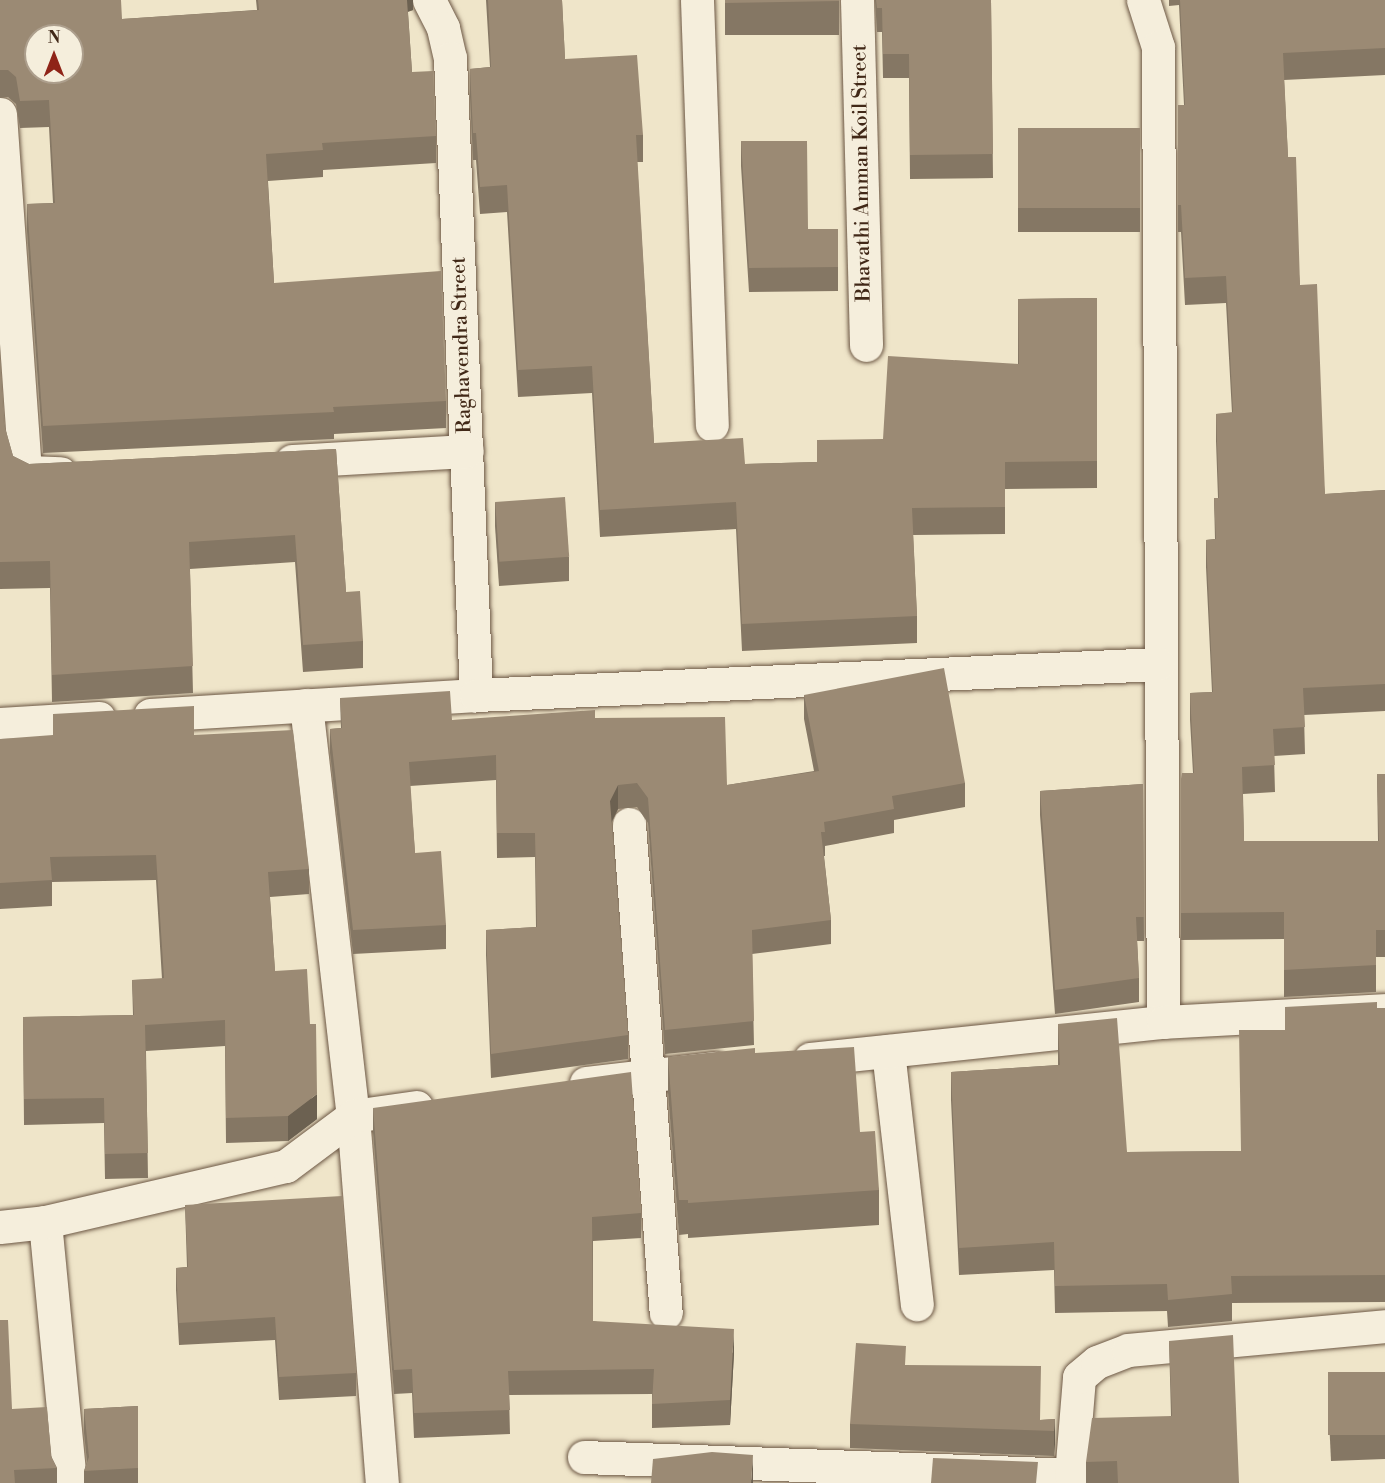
<!DOCTYPE html>
<style>
body{margin:0}
#map{position:relative;width:1385px;height:1483px;overflow:hidden;background:#efe5c9;font-family:"Libre Bodoni",serif}
div>[style]{position:absolute}
.roads{filter:drop-shadow(0 0 2px #6c5744) drop-shadow(0 0 2px #6c5744)}
.street>*{height:33px;margin:-16.5px;padding:0 16.5px;transform-origin:16.5px;border-radius:16.5px;background:#f5eedc}
.wall>*{inset:0;background:#857764;transform-origin:0 0}
.shaded-wall>*{inset:0;background:#6c6151}
.building>*{inset:0;background:#9b8a74;transform-origin:0 0}
span{translate:-50% -50%;white-space:nowrap;text-align:center;line-height:1.15;-webkit-text-stroke:4.5px #f5eedc;paint-order:stroke}
.street-label{font-size:20px;color:#412817}
.north{position:absolute;left:24px;top:24px;width:60px;height:60px;box-sizing:border-box;background:#f5eedc;border:2px solid #ad9f8d;border-radius:50%;rotate:0deg;font-size:16px;font-weight:700;line-height:24px;text-align:center;color:#412817}
.north::after{content:'';display:block;margin:auto;width:21px;height:27px;background:#8f2418;clip-path:polygon(50% 0,100% 100%,50% 72%,0 100%)}
</style>
<div id="map">
<div class="roads">
<div class="street">
<i style="left:429px;top:0;width:31px;rotate:63deg"></i>
<i style="left:443px;top:28px;width:31px;rotate:77deg"></i>
<i style="left:450px;top:58px;width:638px;rotate:87.66deg"></i>
<i style="left:697px;top:0;width:425px;rotate:88deg"></i>
<i style="left:857px;top:0;width:345px;rotate:88.5deg"></i>
<i style="left:1143px;top:0;width:49px;rotate:72.3deg"></i>
<i style="left:1158px;top:47px;width:975px;rotate:89.71deg"></i>
<i style="left:0;top:114px;width:348px;rotate:86deg"></i>
<i style="left:24px;top:461px;width:12px;rotate:70deg"></i>
<i style="left:28px;top:472px;width:32px;rotate:2deg"></i>
<i style="left:292px;top:461px;width:175px;rotate:-3.3deg"></i>
<i style="left:306px;top:705px;width:414px;rotate:83.5deg"></i>
<i style="left:353px;top:1116px;width:368px;rotate:85.5deg"></i>
<i style="left:150px;top:715px;width:327px;rotate:-3.5deg"></i>
<i style="left:476px;top:695px;width:683px;rotate:-2.6deg"></i>
<i style="left:0;top:724px;width:99px;rotate:-3.5deg"></i>
<i style="left:629px;top:824px;width:490px;rotate:85.7deg"></i>
<i style="left:888px;top:1051px;width:255px;rotate:83.5deg"></i>
<i style="left:810px;top:1059px;width:355px;rotate:-6deg"></i>
<i style="left:1163px;top:1022px;width:222px;rotate:-3.1deg"></i>
<i style="left:586px;top:1083px;width:129px;rotate:-6.7deg"></i>
<i style="left:45px;top:1222px;width:262px;rotate:84.5deg"></i>
<i style="left:0;top:1227px;width:45px;rotate:-6.3deg"></i>
<i style="left:45px;top:1222px;width:247px;rotate:-13.1deg"></i>
<i style="left:286px;top:1166px;width:84px;rotate:-36.7deg"></i>
<i style="left:353px;top:1116px;width:64px;rotate:-8.1deg"></i>
<i style="left:584px;top:1457px;width:487px;rotate:2.1deg"></i>
<i style="left:1071px;top:1475px;width:98px;rotate:-85.3deg"></i>
<i style="left:1079px;top:1377px;width:23px;rotate:-40deg"></i>
<i style="left:1097px;top:1362px;width:33px;rotate:-21deg"></i>
<i style="left:1128px;top:1350px;width:258px;rotate:-5.3deg"></i>
</div>
</div>
<div class="wall">
<i style="clip-path:polygon(0 0,122px 19px,257px 10px,256px 0,413px 0,413px 10px,408px 12px,412px 72px,436px 136px,436px 163px,323px 170px,323px 177px,268px 181px,274px 283px,446px 401px,446px 428px,334px 434px,334px 439px,43px 453px,27px 231px,27px 204px,53px 203px,49px 127px,20px 128px,16px 104px,8px 97px,0 98px)"></i>
<i style="clip-path:polygon(486px 0,562px 0,565px 59px,643px 135px,643px 162px,637px 162px,654px 443px,745px 464px,817px 462px,883px 439px,1018px 364px,1018px 299px,1097px 298px,1097px 488px,1005px 489px,1005px 534px,913px 535px,917px 616px,917px 643px,742px 651px,736px 529px,600px 537px,592px 393px,518px 397px,507px 212px,480px 214px,476px 160px,473px 160px,470px 96px,470px 69px,490px 67px)"></i>
<i style="left:725px;top:0;width:114px;height:35px"></i>
<i style="clip-path:polygon(875px 0,991px 0,993px 178px,910px 179px,909px 78px,883px 78px,882px 32px,877px 32px)"></i>
<i style="clip-path:polygon(1169px 0,1385px 0,1385px 75px,1284px 80px,1288px 157px,1300px 285px,1325px 494px,1385px 490px,1385px 711px,1304px 715px,1305px 754px,1274px 756px,1275px 792px,1243px 794px,1244px 841px,1378px 841px,1377px 774px,1385px 774px,1385px 957px,1376px 957px,1376px 992px,1284px 997px,1284px 939px,1181px 940px,1181px 779px,1193px 773px,1190px 720px,1190px 693px,1212px 692px,1206px 567px,1206px 540px,1215px 539px,1214px 498px,1218px 498px,1216px 441px,1216px 414px,1232px 413px,1226px 303px,1185px 305px,1181px 232px,1178px 232px,1178px 105px,1184px 105px,1179px 5px,1169px 6px)"></i>
<i style="left:1140px;top:128px;width:104px;height:122px;rotate:90deg"></i>
<i style="clip-path:polygon(741px 141px,808px 229px,838px 229px,838px 291px,749px 292px,741px 166px)"></i>
<i style="clip-path:polygon(0 362px,4px 424px,13px 456px,29px 464px,336px 449px,346px 592px,363px 641px,363px 668px,303px 672px,295px 562px,190px 569px,193px 693px,52px 702px,50px 588px,0 589px)"></i>
<i style="clip-path:polygon(495px 502px,569px 557px,569px 581px,499px 586px,495px 526px)"></i>
<i style="clip-path:polygon(804px 695px,965px 783px,965px 807px,894px 820px,894px 833px,825px 846px,825px 856px,824px 856px,831px 920px,831px 944px,752px 954px,754px 1045px,665px 1054px,648px 823px,637px 807px,618px 809px,612px 822px,628px 1035px,628px 1059px,491px 1078px,486px 955px,486px 930px,536px 927px,535px 857px,497px 858px,496px 780px,410px 786px,415px 853px,446px 925px,446px 949px,353px 954px,330px 753px,330px 729px,341px 728px,340px 698px,452px 720px,595px 718px,727px 785px,814px 771px,804px 719px)"></i>
<i style="clip-path:polygon(194px 735px,309px 869px,309px 894px,270px 897px,275px 971px,317px 1119px,288px 1141px,226px 1143px,225px 1046px,146px 1051px,148px 1178px,105px 1179px,104px 1123px,24px 1125px,23px 1017px,133px 1015px,132px 980px,162px 979px,156px 880px,52px 882px,52px 906px,0 909px,0 739px)"></i>
<i style="clip-path:polygon(1143px 784px,1144px 941px,1137px 941px,1139px 978px,1139px 1002px,1055px 1014px,1040px 815px,1040px 791px)"></i>
<i style="clip-path:polygon(1377px 1008px,1385px 1008px,1385px 1302px,1232px 1303px,1232px 1321px,1168px 1327px,1167px 1311px,1055px 1313px,1054px 1270px,959px 1275px,951px 1100px,951px 1072px,1058px 1065px,1058px 1024px,1127px 1152px,1241px 1151px,1285px 1030px)"></i>
<i style="clip-path:polygon(755px 1053px,860px 1132px,879px 1190px,879px 1225px,688px 1238px,688px 1234px,679px 1235px,668px 1092px,668px 1057px)"></i>
<i style="clip-path:polygon(373px 1108px,641px 1213px,641px 1238px,593px 1241px,593px 1321px,734px 1353px,730px 1425px,652px 1428px,652px 1394px,509px 1395px,510px 1434px,414px 1438px,412px 1393px,394px 1394px,373px 1132px)"></i>
<i style="clip-path:polygon(185px 1205px,356px 1373px,356px 1396px,279px 1400px,275px 1340px,179px 1345px,176px 1290px,176px 1268px,187px 1267px)"></i>
<i style="clip-path:polygon(1169px 1341px,1239px 1483px,1086px 1483px,1086px 1462px,1171px 1416px)"></i>
<i style="clip-path:polygon(906px 1365px,1040px 1420px,1055px 1419px,1054px 1456px,850px 1448px,850px 1424px)"></i>
<i style="clip-path:polygon(1385px 1372px,1385px 1459px,1331px 1461px,1328px 1398px,1328px 1374px)"></i>
<i style="clip-path:polygon(138px 1406px,138px 1483px,84px 1483px,84px 1471px,87px 1462px,84px 1433px,84px 1409px)"></i>
<i style="clip-path:polygon(12px 1409px,51px 1456px,57px 1468px,57px 1483px,0 1483px)"></i>
</div>
<div class="shaded-wall">
<i style="clip-path:polygon(406px 0,413px 0,413px 10px,406px 12px)"></i>
<i style="clip-path:polygon(618px 785px,618px 809px,610px 825px,610px 801px)"></i>
<i style="clip-path:polygon(317px 1094px,317px 1119px,288px 1141px,288px 1116px)"></i>
<i style="clip-path:polygon(734px 1329px,734px 1353px,730px 1425px,730px 1400px)"></i>
<i style="clip-path:polygon(1055px 1419px,1055px 1444px,1054px 1456px,1054px 1431px)"></i>
<i style="clip-path:polygon(753px 1455px,753px 1483px,751px 1483px)"></i>
</div>
<div class="building">
<i style="clip-path:polygon(evenodd,0 0,121px 0,122px 19px,259px 10px,258px 0,407px 0,412px 72px,433px 71px,436px 136px,322px 143px,323px 150px,266px 154px,274px 283px,441px 271px,446px 401px,333px 407px,334px 412px,43px 426px,27px 204px,55px 203px,49px 100px,20px 101px,16px 77px,8px 70px,0 70px,0 0,36px 36px,72px 36px,72px 72px,36px 72px,36px 36px)"></i>
<i style="clip-path:polygon(488px 0,562px 0,565px 59px,637px 55px,643px 135px,636px 135px,654px 443px,743px 438px,745px 464px,817px 462px,817px 440px,883px 439px,888px 356px,1019px 364px,1018px 299px,1097px 298px,1097px 461px,1005px 462px,1005px 507px,912px 508px,917px 616px,742px 624px,736px 502px,600px 510px,592px 366px,518px 370px,507px 185px,480px 187px,476px 133px,473px 133px,470px 69px,491px 67px)"></i>
<i style="clip-path:polygon(725px 0,839px 0,839px 1px,725px 3px)"></i>
<i style="clip-path:polygon(876px 0,991px 0,993px 154px,910px 155px,909px 54px,883px 54px,882px 8px,877px 8px)"></i>
<i style="clip-path:polygon(1180px 0,1385px 0,1385px 48px,1283px 53px,1288px 157px,1296px 157px,1300px 285px,1317px 284px,1325px 494px,1385px 490px,1385px 684px,1303px 688px,1305px 727px,1273px 729px,1275px 765px,1242px 767px,1244px 841px,1379px 841px,1377px 774px,1385px 774px,1385px 930px,1376px 930px,1376px 965px,1284px 970px,1284px 912px,1181px 913px,1181px 779px,1182px 773px,1194px 773px,1190px 693px,1213px 692px,1206px 540px,1216px 539px,1214px 498px,1219px 498px,1216px 414px,1233px 412px,1226px 276px,1185px 278px,1181px 205px,1178px 205px,1178px 105px,1185px 105px)"></i>
<i style="left:1140px;top:128px;width:80px;height:122px;rotate:90deg"></i>
<i style="clip-path:polygon(741px 141px,807px 141px,808px 229px,838px 229px,838px 267px,749px 268px)"></i>
<i style="clip-path:polygon(0 362px,4px 424px,13px 456px,29px 464px,336px 449px,346px 592px,360px 591px,363px 641px,303px 645px,295px 535px,189px 542px,193px 666px,52px 675px,50px 561px,0 562px)"></i>
<i style="left:565px;top:497px;width:60px;height:70px;rotate:86deg"></i>
<i style="clip-path:polygon(944px 668px,965px 783px,892px 796px,894px 809px,824px 822px,825px 832px,821px 832px,831px 920px,752px 930px,754px 1021px,665px 1030px,648px 798px,637px 783px,618px 785px,610px 801px,628px 1035px,491px 1054px,486px 930px,537px 927px,535px 833px,497px 833px,496px 755px,409px 762px,415px 853px,441px 851px,446px 925px,353px 930px,330px 729px,342px 728px,340px 698px,450px 691px,452px 720px,595px 710px,595px 718px,725px 717px,727px 785px,819px 771px,804px 695px)"></i>
<i style="clip-path:polygon(194px 706px,194px 735px,293px 730px,309px 869px,268px 872px,275px 971px,307px 969px,310px 1024px,316px 1024px,317px 1094px,288px 1116px,226px 1118px,225px 1020px,145px 1025px,148px 1153px,105px 1154px,104px 1098px,24px 1099px,23px 1017px,134px 1015px,132px 980px,164px 978px,156px 855px,50px 857px,52px 880px,0 883px,0 739px,53px 735px,53px 714px)"></i>
<i style="clip-path:polygon(1143px 784px,1144px 917px,1136px 917px,1139px 978px,1055px 990px,1040px 791px)"></i>
<i style="clip-path:polygon(1377px 1002px,1377px 1008px,1385px 1008px,1385px 1275px,1231px 1276px,1232px 1294px,1168px 1300px,1167px 1284px,1055px 1286px,1054px 1242px,959px 1248px,951px 1072px,1060px 1065px,1058px 1024px,1117px 1018px,1127px 1152px,1241px 1151px,1239px 1030px,1285px 1030px,1285px 1007px)"></i>
<i style="clip-path:polygon(854px 1047px,860px 1132px,875px 1131px,879px 1190px,688px 1203px,688px 1200px,679px 1200px,668px 1057px,755px 1048px,755px 1053px)"></i>
<i style="clip-path:polygon(631px 1072px,641px 1213px,592px 1217px,593px 1321px,734px 1329px,730px 1400px,652px 1404px,654px 1369px,508px 1371px,510px 1410px,414px 1413px,412px 1369px,394px 1370px,373px 1108px)"></i>
<i style="clip-path:polygon(342px 1196px,356px 1373px,279px 1377px,275px 1317px,179px 1323px,176px 1268px,188px 1267px,185px 1205px)"></i>
<i style="clip-path:polygon(0 1320px,8px 1320px,12px 1409px,47px 1407px,51px 1456px,57px 1468px,14px 1470px,15px 1483px,0 1483px)"></i>
<i style="clip-path:polygon(1233px 1335px,1239px 1483px,1118px 1483px,1117px 1461px,1086px 1462px,1092px 1418px,1172px 1416px,1169px 1341px)"></i>
<i style="clip-path:polygon(856px 1343px,906px 1346px,905px 1365px,1041px 1366px,1040px 1420px,1055px 1419px,1054px 1431px,850px 1424px)"></i>
<i style="left:1385px;top:1372px;width:63px;height:57px;rotate:90deg"></i>
<i style="clip-path:polygon(138px 1406px,138px 1468px,84px 1471px,89px 1457px,84px 1409px)"></i>
<i style="clip-path:polygon(712px 1452px,753px 1455px,751px 1483px,651px 1483px,653px 1459px)"></i>
<i style="clip-path:polygon(933px 1458px,1038px 1462px,1036px 1483px,931px 1483px)"></i>
</div>
<div class="street-label">
<span style="left:862px;top:173px;rotate:-91deg">Bhavathi Amman Koil Street</span>
<span style="left:462px;top:345px;rotate:-92deg">Raghavendra Street</span>
</div>
<div class="north">N</div>
</div>
